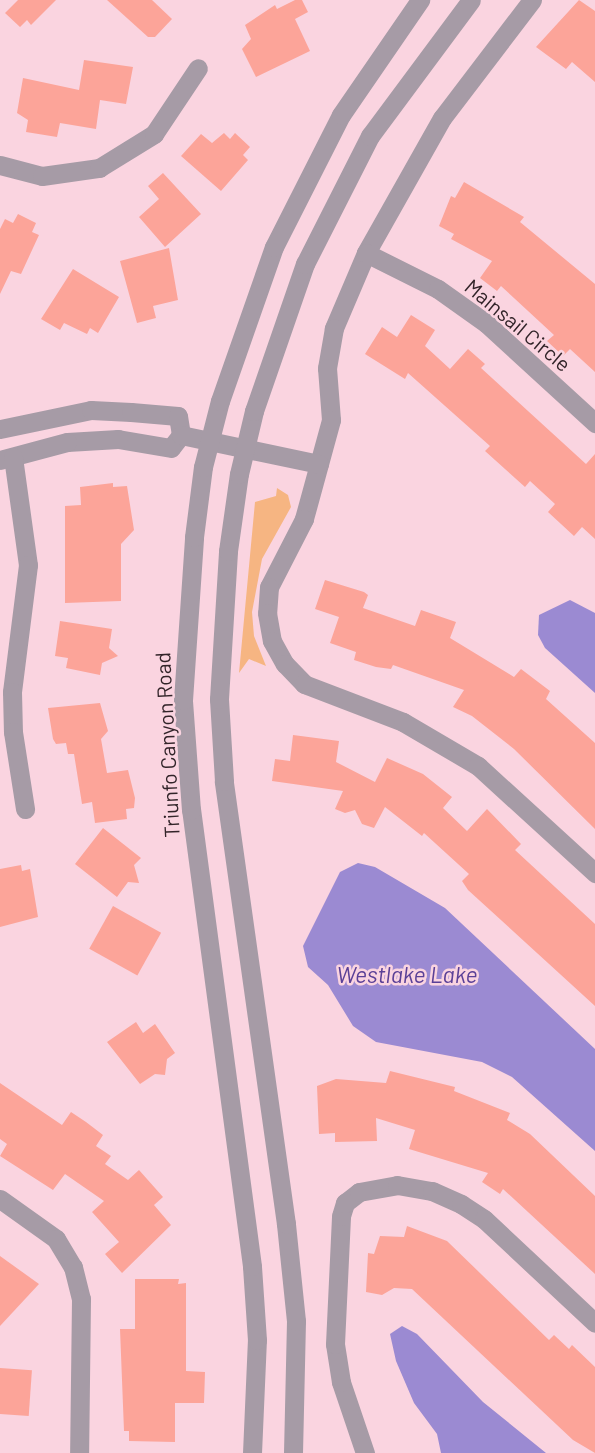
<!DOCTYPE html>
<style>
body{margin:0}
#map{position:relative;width:595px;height:1453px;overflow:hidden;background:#fad4e0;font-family:Barlow,sans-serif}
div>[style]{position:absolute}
.green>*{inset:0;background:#f6b582}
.water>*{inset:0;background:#9b8ad2}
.building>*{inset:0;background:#fca499;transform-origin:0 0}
.minor>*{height:19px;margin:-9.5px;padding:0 9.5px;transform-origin:9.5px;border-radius:9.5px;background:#a69ba6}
.tertiary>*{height:19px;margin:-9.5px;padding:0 9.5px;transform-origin:9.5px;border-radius:9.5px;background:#a69ba6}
span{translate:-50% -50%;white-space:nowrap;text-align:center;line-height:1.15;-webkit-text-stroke:5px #fad4e0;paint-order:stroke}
.street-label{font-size:21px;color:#322429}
.water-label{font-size:23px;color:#5b4097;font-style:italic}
</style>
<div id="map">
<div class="green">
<i style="clip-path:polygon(277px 488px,288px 495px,291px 507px,262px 559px,252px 612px,254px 636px,266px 666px,249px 659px,239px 673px,255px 502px,276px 496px)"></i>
</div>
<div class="water">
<i style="clip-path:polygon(570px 600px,595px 613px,595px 693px,545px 648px,538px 635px,539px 615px)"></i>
<i style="clip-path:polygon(358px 863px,375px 867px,445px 908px,595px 1049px,595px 1151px,512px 1077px,482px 1062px,376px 1042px,353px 1026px,328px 985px,308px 967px,303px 946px,340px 872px)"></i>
<i style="clip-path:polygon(402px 1326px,417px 1334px,483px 1402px,546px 1453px,441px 1453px,437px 1434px,414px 1403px,396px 1361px,390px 1334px)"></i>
</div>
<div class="building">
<i style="clip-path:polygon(18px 0,56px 0,31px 25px,27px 20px,20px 27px,5px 13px)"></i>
<i style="clip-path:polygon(107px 0,152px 0,172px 19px,155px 37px,148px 37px)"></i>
<i style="clip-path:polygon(295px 0,302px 0,308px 12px,295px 19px,310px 51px,256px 77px,242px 49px,251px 39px,245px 25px,275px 5px,277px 9px)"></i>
<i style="clip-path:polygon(579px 0,595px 11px,595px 82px,572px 62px,566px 69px,536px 47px)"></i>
<i style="clip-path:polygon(84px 60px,133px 67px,126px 104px,100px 100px,96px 129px,60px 123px,57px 137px,26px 132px,28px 120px,17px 113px,23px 78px,79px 90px)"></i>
<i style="clip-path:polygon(224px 133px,230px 139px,235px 133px,250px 147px,243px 155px,248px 160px,221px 191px,181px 156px,201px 134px,212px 143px)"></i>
<i style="clip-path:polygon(163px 173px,201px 214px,165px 247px,139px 217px,159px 199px,148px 186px)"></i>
<i style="clip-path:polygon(464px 182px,524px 217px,520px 222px,595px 284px,595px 372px,570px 349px,563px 356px,547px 341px,554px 335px,501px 286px,497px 291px,480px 278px,492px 261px,451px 239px,454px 234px,439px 226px,451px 196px,455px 198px)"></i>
<i style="clip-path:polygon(18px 214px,36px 223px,32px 232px,39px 235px,21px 274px,11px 271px,0 294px,0 229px,5px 219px,13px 223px)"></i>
<i style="clip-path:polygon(169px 248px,178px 300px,153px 306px,156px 318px,137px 323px,120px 261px)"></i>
<i style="clip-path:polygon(73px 269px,119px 297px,98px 333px,90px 328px,87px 334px,64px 323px,60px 330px,41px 319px)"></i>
<i style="clip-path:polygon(411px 315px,435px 330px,425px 346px,450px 369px,468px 349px,485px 364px,481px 368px,586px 464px,595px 454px,595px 539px,582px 527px,574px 536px,548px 512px,555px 504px,530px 481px,525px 487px,485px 451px,490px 446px,408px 373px,405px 379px,365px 354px,382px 327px,397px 337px)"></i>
<i style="clip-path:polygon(113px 483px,113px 487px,127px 486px,134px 530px,121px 544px,121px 601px,65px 603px,65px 506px,81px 505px,80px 487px)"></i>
<i style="clip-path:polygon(325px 580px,364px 592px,368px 595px,363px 608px,415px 626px,421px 610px,456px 622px,450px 638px,514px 677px,521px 669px,550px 691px,546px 699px,595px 743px,595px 829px,514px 749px,472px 716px,453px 707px,464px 690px,393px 665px,391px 669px,376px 667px,354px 660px,356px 652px,330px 643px,339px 617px,315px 609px)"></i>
<i style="clip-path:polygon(60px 621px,112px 629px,109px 648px,118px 656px,102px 663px,100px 675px,66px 668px,68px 658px,55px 656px)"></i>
<i style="clip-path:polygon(100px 703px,108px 731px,101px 739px,107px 773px,128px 770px,135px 798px,134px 808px,126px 809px,127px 819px,95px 823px,92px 802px,82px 804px,74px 754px,68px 754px,66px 743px,56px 744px,53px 739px,48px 708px)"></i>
<i style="clip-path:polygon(293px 735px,339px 741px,336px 762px,375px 782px,387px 758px,423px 774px,452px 797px,443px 808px,467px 831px,487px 809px,521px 844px,515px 850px,595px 924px,595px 1006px,468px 890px,462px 881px,469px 874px,424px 833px,422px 836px,385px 807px,374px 828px,362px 824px,355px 810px,345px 813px,335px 809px,343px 791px,272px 781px,275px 759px,290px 761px)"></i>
<i style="clip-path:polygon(103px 828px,141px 858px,134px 865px,139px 883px,128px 882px,117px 897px,75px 864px)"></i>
<i style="clip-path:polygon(21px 865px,22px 871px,30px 869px,38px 917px,0 927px,0 869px)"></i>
<i style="left:113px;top:906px;width:55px;height:49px;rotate:29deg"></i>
<i style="clip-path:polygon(136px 1022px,143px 1033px,155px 1024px,175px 1053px,167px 1059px,165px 1075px,155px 1074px,140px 1084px,107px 1042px)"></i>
<i style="clip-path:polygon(390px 1071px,455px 1087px,454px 1091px,510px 1113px,507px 1120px,530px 1134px,595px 1196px,595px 1274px,503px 1189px,500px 1194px,482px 1182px,488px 1173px,409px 1149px,415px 1130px,376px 1118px,377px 1141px,335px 1142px,335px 1133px,319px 1134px,317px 1086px,336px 1079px,386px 1083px)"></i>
<i style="clip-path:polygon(0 1083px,62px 1125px,71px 1112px,86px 1122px,103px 1135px,96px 1146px,111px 1156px,105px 1164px,128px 1180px,139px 1170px,163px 1197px,154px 1205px,171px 1225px,122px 1273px,105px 1254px,119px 1242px,92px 1212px,104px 1201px,65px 1174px,53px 1190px,0 1156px,7px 1144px,0 1139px)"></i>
<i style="clip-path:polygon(407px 1226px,447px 1241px,549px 1340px,554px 1335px,569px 1349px,572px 1345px,595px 1367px,595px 1453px,573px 1440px,412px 1289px,394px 1288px,382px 1295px,366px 1292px,368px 1253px,374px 1254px,380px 1236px,404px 1237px)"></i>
<i style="clip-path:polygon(0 1256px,39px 1284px,0 1326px)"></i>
<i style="clip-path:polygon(135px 1279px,179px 1279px,178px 1284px,186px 1283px,186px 1371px,205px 1372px,204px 1403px,175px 1403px,175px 1442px,129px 1441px,129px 1431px,124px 1431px,120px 1329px,135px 1329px)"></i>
<i style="left:0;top:1368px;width:32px;height:46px;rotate:4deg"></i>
</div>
<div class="minor">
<i style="left:532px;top:0;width:148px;rotate:127.3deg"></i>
<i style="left:442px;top:118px;width:155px;rotate:119.4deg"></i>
<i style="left:366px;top:253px;width:82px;rotate:113.1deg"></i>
<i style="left:334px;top:328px;width:41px;rotate:99.9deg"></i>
<i style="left:327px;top:368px;width:52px;rotate:85.6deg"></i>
<i style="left:331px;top:420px;width:103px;rotate:105.3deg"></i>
<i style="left:304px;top:519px;width:76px;rotate:117.2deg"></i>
<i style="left:269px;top:587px;width:26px;rotate:94deg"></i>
<i style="left:267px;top:613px;width:28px;rotate:80deg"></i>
<i style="left:272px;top:641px;width:26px;rotate:61deg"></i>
<i style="left:285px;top:664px;width:28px;rotate:46deg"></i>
<i style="left:304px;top:684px;width:106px;rotate:21deg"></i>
<i style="left:403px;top:722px;width:87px;rotate:30.4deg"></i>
<i style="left:478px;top:766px;width:159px;rotate:42.4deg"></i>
<i style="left:0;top:165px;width:43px;rotate:14.7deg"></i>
<i style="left:42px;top:176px;width:58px;rotate:-8deg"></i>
<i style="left:99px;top:168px;width:65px;rotate:-31.7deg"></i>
<i style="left:154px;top:134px;width:79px;rotate:-56.3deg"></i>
<i style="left:366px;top:253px;width:80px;rotate:26.6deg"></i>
<i style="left:438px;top:289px;width:60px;rotate:35.5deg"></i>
<i style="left:487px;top:324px;width:147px;rotate:42.5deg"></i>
<i style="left:0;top:429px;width:93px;rotate:-11.8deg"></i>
<i style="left:91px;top:410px;width:40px;rotate:2.9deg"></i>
<i style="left:131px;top:412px;width:47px;rotate:4.9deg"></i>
<i style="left:178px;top:416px;width:19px;rotate:81deg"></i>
<i style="left:181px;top:435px;width:16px;rotate:128deg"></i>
<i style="left:171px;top:448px;width:54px;rotate:-170.4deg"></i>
<i style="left:118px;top:439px;width:51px;rotate:176.6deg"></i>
<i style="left:67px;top:442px;width:69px;rotate:165deg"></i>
<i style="left:181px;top:435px;width:141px;rotate:11.9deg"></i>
<i style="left:13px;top:457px;width:109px;rotate:82.1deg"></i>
<i style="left:28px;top:565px;width:128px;rotate:97.2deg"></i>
<i style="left:12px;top:692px;width:40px;rotate:88.6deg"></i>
<i style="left:13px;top:732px;width:78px;rotate:81.1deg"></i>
<i style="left:0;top:1199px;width:69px;rotate:35.5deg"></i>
<i style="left:56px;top:1239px;width:33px;rotate:59deg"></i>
<i style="left:73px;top:1267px;width:33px;rotate:76deg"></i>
<i style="left:81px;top:1299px;width:154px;rotate:90.7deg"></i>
<i style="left:365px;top:1453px;width:75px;rotate:-108.7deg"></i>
<i style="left:341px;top:1382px;width:38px;rotate:-99deg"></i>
<i style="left:335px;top:1344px;width:128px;rotate:-87.3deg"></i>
<i style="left:341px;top:1216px;width:14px;rotate:-73deg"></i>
<i style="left:345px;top:1203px;width:18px;rotate:-38deg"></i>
<i style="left:359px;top:1192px;width:39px;rotate:-10deg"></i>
<i style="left:397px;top:1185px;width:36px;rotate:10deg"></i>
<i style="left:432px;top:1191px;width:32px;rotate:24deg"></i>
<i style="left:461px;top:1204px;width:27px;rotate:33deg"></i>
<i style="left:484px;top:1219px;width:152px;rotate:43.1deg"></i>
</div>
<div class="tertiary">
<i style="left:252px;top:1453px;width:113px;rotate:-87.5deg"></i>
<i style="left:257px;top:1340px;width:74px;rotate:-93.9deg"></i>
<i style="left:252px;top:1266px;width:460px;rotate:-97.6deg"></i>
<i style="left:191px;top:810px;width:110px;rotate:-94.2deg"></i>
<i style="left:183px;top:700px;width:163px;rotate:-86.1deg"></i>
<i style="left:194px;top:537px;width:71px;rotate:-82.7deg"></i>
<i style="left:203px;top:467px;width:68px;rotate:-75.6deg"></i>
<i style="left:220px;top:401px;width:163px;rotate:-70.7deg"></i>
<i style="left:274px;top:247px;width:148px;rotate:-63.1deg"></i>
<i style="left:341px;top:115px;width:140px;rotate:-55.5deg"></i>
<i style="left:293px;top:1453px;width:132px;rotate:-88.7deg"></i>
<i style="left:296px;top:1321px;width:98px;rotate:-95.9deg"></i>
<i style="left:286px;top:1224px;width:447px;rotate:-98deg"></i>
<i style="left:224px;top:781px;width:82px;rotate:-93.5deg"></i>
<i style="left:219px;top:699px;width:148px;rotate:-86.5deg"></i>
<i style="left:228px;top:551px;width:78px;rotate:-81.9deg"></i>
<i style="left:239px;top:474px;width:65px;rotate:-76.6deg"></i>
<i style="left:254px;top:411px;width:156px;rotate:-70.9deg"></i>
<i style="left:305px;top:264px;width:144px;rotate:-63.1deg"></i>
<i style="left:370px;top:136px;width:169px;rotate:-53.4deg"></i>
</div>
<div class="street-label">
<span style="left:518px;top:325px;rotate:40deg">Mainsail Circle</span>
<span style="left:167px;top:745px;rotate:-93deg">Triunfo Canyon Road</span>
</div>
<div class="water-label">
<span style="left:407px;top:974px">Westlake Lake</span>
</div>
</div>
